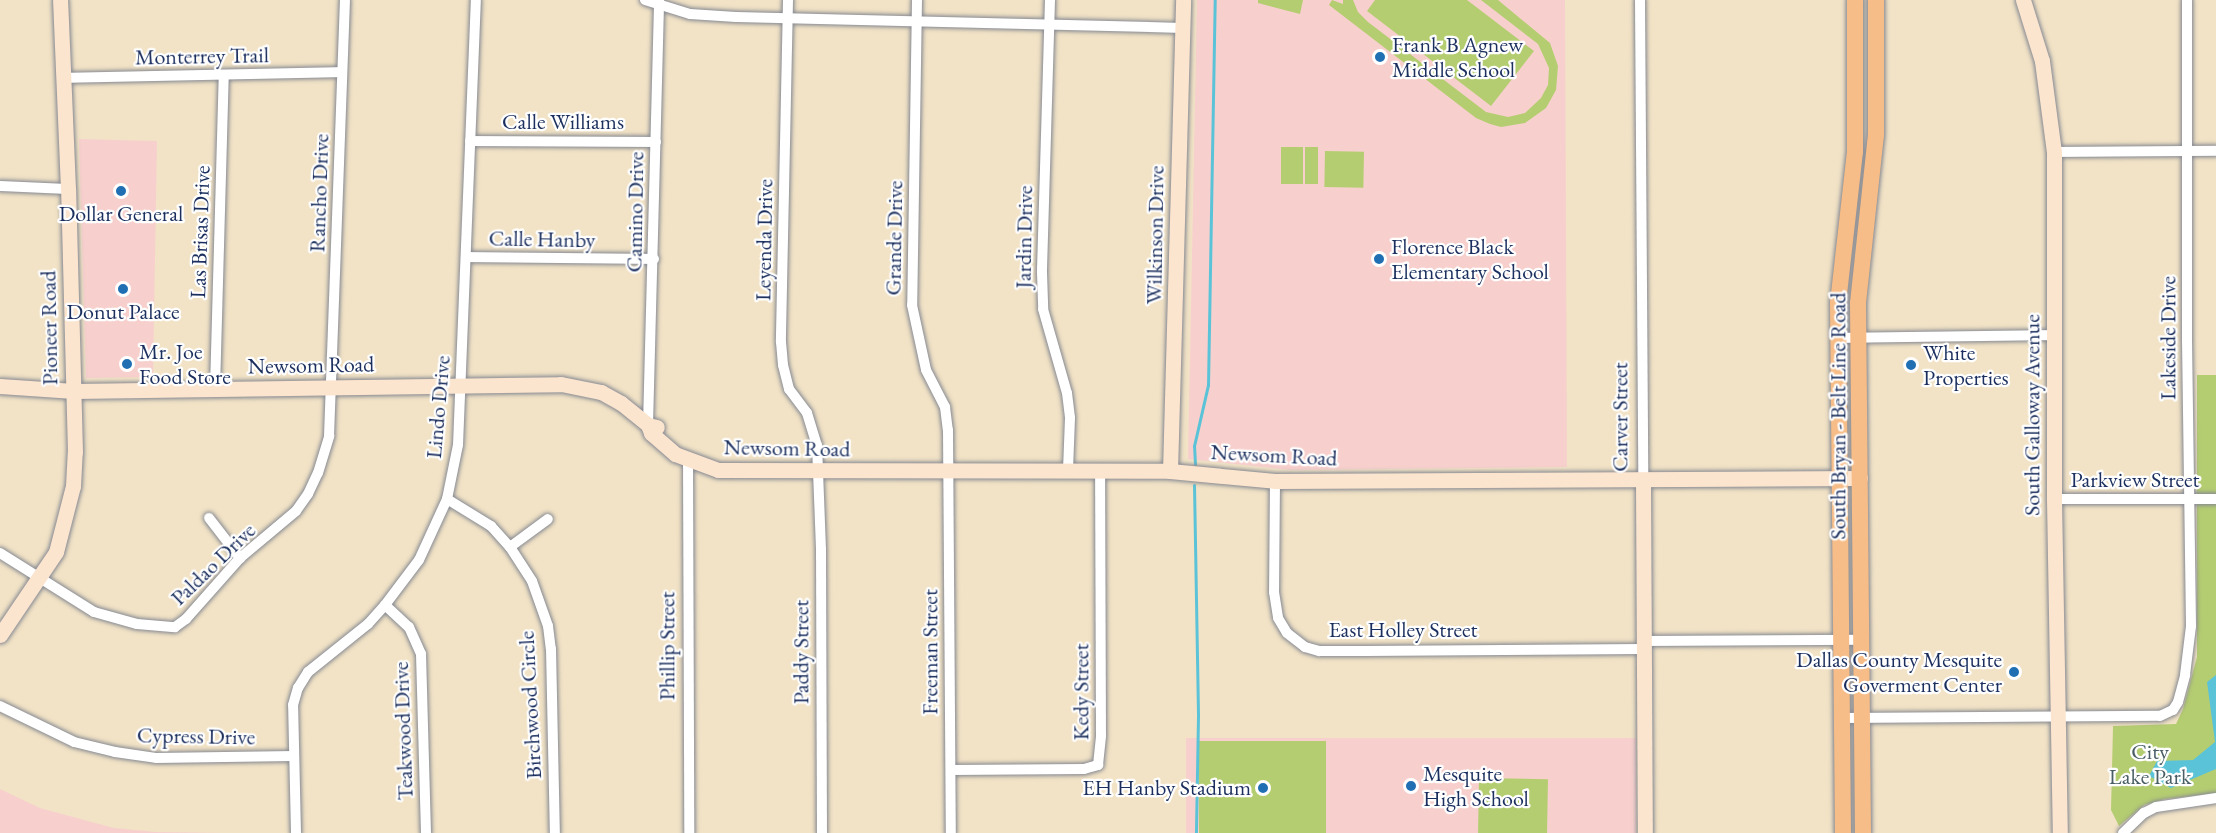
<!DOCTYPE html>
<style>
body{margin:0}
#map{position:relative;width:2216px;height:833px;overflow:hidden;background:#f2e3c6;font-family:"EB Garamond",serif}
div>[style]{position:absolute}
.built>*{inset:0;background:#f7d0cd;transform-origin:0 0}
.green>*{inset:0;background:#b5cd71;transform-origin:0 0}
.water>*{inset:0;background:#5bc3d8}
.stream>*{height:3px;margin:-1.5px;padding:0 1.5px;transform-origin:1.5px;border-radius:1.5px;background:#5bc3d8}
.roads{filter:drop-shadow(0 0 2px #868992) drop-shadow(0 0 2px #868992)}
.street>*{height:10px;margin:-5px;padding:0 5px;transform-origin:5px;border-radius:5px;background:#fff}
.secondary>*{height:15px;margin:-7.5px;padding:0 7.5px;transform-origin:7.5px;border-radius:7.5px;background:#fce5cf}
.primary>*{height:16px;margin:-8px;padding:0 8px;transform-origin:8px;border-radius:8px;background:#f7bd88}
.dots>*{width:16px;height:16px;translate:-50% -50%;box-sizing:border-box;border:3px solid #fff;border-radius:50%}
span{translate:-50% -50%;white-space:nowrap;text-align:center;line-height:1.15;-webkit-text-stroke:4.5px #fff;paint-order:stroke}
.poi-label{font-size:22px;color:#1b2f5e}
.left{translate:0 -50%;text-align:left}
.right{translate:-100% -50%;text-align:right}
.street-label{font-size:22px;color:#1b2f5e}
.park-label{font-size:22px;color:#495e64}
</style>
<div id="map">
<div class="built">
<i style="clip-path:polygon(1197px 0,1565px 0,1567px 467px,1290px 470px,1188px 459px)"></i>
<i style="clip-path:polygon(79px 139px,157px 141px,153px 377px,86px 378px)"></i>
<i style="left:1186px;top:738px;width:450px;height:95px"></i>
<i style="clip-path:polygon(0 789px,40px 808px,114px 828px,156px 832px,225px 833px,0 833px)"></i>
</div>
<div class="green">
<i style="clip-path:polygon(1258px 0,1303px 0,1300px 14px,1258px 3px)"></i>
<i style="clip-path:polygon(1332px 0,1343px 4px,1343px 0,1353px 0,1358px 12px,1368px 22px,1486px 112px,1508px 117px,1525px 113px,1541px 98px,1548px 85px,1549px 68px,1538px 44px,1481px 0,1498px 0,1550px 43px,1558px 66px,1556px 90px,1546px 108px,1525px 123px,1501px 127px,1490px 124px,1476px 118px,1329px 5px)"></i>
<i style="clip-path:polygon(1375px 0,1467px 0,1534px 51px,1491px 106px,1367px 11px)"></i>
<i style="left:1281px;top:147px;width:22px;height:37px"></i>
<i style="left:1305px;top:147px;width:13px;height:37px"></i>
<i style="left:1325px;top:151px;width:39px;height:36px;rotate:1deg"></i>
<i style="clip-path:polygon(2197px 375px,2216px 375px,2216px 793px,2165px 799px,2144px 805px,2119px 826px,2111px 810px,2113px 726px,2176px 724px,2183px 709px,2197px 657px)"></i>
<i style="left:1326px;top:741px;width:92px;height:127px;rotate:90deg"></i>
<i style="left:1479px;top:778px;width:69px;height:55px;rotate:1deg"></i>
</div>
<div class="water">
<i style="clip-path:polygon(2216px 675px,2216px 769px,2171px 788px,2149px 776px,2157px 761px,2193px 760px,2215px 742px,2207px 682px)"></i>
</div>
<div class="stream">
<i style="left:1195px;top:464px;width:18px;rotate:-93deg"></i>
<i style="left:1194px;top:446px;width:63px;rotate:-77.1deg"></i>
<i style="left:1208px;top:385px;width:385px;rotate:-89deg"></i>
<i style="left:1194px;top:485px;width:231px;rotate:89deg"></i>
<i style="left:1198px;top:716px;width:117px;rotate:91deg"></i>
</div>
<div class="roads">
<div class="street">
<i style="left:645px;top:0;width:47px;rotate:17.3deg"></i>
<i style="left:690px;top:14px;width:46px;rotate:3.7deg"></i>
<i style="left:736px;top:17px;width:447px;rotate:1.4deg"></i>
<i style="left:788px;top:0;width:342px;rotate:91.2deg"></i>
<i style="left:781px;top:342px;width:23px;rotate:85deg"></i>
<i style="left:783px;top:365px;width:25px;rotate:76deg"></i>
<i style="left:789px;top:389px;width:30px;rotate:53deg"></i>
<i style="left:807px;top:413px;width:34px;rotate:73deg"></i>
<i style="left:817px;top:445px;width:105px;rotate:87.8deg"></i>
<i style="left:821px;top:550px;width:283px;rotate:89.8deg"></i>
<i style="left:917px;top:0;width:305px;rotate:90.9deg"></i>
<i style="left:912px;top:305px;width:66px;rotate:77.8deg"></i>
<i style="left:926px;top:370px;width:42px;rotate:62.8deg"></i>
<i style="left:945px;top:407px;width:23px;rotate:83deg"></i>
<i style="left:948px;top:430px;width:403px;rotate:89.6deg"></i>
<i style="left:1050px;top:0;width:273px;rotate:91.7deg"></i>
<i style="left:1042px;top:273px;width:36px;rotate:88deg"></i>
<i style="left:1043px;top:309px;width:87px;rotate:74.1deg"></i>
<i style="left:1067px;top:393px;width:25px;rotate:83deg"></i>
<i style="left:1070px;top:418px;width:52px;rotate:92.2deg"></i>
<i style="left:1640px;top:0;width:480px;rotate:89.6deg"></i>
<i style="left:63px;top:78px;width:279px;rotate:-1.2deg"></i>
<i style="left:470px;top:141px;width:186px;rotate:0.3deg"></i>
<i style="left:2054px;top:152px;width:162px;rotate:-0.4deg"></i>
<i style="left:0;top:186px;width:68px;rotate:2.5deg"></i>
<i style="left:466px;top:257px;width:188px;rotate:0.6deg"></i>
<i style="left:1838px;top:338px;width:215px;rotate:-0.8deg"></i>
<i style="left:215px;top:389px;width:314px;rotate:-88.4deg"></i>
<i style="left:648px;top:425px;width:425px;rotate:-88.5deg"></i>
<i style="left:688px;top:458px;width:375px;rotate:89.8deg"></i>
<i style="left:1275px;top:481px;width:111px;rotate:90.5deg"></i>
<i style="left:1274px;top:592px;width:26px;rotate:81deg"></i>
<i style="left:1278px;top:618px;width:17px;rotate:59deg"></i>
<i style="left:1287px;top:633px;width:23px;rotate:38deg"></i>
<i style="left:1305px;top:647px;width:15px;rotate:16deg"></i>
<i style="left:1319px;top:651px;width:46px"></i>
<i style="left:1365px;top:651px;width:278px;rotate:-0.4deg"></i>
<i style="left:447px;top:499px;width:52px;rotate:31.5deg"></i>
<i style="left:491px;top:526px;width:28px;rotate:48deg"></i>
<i style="left:510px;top:547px;width:40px;rotate:57.1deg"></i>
<i style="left:532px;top:581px;width:48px;rotate:70.4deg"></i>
<i style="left:548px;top:626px;width:23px;rotate:83deg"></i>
<i style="left:551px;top:649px;width:184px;rotate:88.8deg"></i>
<i style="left:2054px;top:499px;width:162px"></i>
<i style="left:209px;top:518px;width:51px;rotate:52.2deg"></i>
<i style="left:510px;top:547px;width:47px;rotate:-36.4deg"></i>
<i style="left:0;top:553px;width:111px;rotate:32.1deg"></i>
<i style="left:94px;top:612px;width:45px;rotate:15.6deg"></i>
<i style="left:137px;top:624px;width:38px;rotate:5deg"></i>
<i style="left:175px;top:627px;width:14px;rotate:-36deg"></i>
<i style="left:186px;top:619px;width:81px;rotate:-48.5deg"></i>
<i style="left:240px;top:558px;width:73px;rotate:-40deg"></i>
<i style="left:296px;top:511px;width:21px;rotate:-55deg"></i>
<i style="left:308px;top:494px;width:23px;rotate:-65deg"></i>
<i style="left:318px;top:473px;width:39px;rotate:-73deg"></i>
<i style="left:329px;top:436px;width:436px;rotate:-87.9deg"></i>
<i style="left:385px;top:605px;width:33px;rotate:43deg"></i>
<i style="left:409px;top:627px;width:30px;rotate:66deg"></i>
<i style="left:421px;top:654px;width:179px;rotate:88.4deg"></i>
<i style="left:1643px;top:641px;width:219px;rotate:-0.3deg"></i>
<i style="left:0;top:706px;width:82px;rotate:25.9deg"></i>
<i style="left:74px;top:742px;width:42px;rotate:13.7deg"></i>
<i style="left:115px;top:752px;width:41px;rotate:8.3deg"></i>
<i style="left:156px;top:758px;width:138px;rotate:-0.8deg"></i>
<i style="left:1842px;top:718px;width:318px;rotate:-0.4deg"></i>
<i style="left:2160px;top:716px;width:14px;rotate:-25deg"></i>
<i style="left:2173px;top:710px;width:9px;rotate:-58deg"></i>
<i style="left:2178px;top:702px;width:28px;rotate:-75deg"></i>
<i style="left:2185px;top:675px;width:49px;rotate:-83deg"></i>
<i style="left:2191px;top:626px;width:285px;rotate:-90.8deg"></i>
<i style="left:2187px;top:341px;width:341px;rotate:-90deg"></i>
<i style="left:951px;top:770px;width:133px;rotate:-0.4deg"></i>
<i style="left:1084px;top:769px;width:15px;rotate:-16deg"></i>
<i style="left:1098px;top:765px;width:29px;rotate:-84deg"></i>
<i style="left:1101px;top:736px;width:266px;rotate:-90.2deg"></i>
<i style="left:296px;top:833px;width:128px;rotate:-91.3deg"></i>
<i style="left:293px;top:705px;width:18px;rotate:-74deg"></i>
<i style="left:298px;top:688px;width:19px;rotate:-58deg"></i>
<i style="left:308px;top:672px;width:77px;rotate:-38.7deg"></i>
<i style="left:368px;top:624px;width:25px;rotate:-48deg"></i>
<i style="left:385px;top:605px;width:56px;rotate:-52.9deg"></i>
<i style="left:419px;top:560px;width:67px;rotate:-65.3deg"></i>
<i style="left:447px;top:499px;width:55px;rotate:-78.5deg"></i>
<i style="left:458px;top:445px;width:445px;rotate:-87.7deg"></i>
<i style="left:2123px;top:833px;width:29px;rotate:-44deg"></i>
<i style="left:2144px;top:813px;width:13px;rotate:-27deg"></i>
<i style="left:2156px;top:807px;width:61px;rotate:-8.5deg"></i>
</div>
<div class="secondary">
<i style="left:2023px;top:0;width:64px;rotate:72.7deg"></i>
<i style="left:2042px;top:61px;width:92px;rotate:82.5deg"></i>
<i style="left:2054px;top:152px;width:347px;rotate:90deg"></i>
<i style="left:2054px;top:499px;width:334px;rotate:89deg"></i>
<i style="left:0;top:386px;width:74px;rotate:3.9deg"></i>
<i style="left:74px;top:391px;width:487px;rotate:-0.8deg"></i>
<i style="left:561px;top:384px;width:41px;rotate:11.3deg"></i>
<i style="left:601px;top:392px;width:23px;rotate:29deg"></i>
<i style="left:621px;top:403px;width:35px;rotate:39deg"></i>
<i style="left:648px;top:425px;width:9px;rotate:13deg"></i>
<i style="left:648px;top:425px;width:9px;rotate:69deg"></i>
<i style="left:651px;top:433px;width:32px;rotate:41deg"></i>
<i style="left:675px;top:454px;width:46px;rotate:20.4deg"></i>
<i style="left:718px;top:470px;width:452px;rotate:0.1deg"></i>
<i style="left:1170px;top:471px;width:105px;rotate:5.4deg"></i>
<i style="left:1275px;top:481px;width:585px;rotate:-0.29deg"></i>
<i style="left:1170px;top:471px;width:471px;rotate:-88.4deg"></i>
<i style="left:1643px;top:480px;width:353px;rotate:89.7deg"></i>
<i style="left:0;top:635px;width:100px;rotate:-56deg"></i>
<i style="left:56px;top:552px;width:68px;rotate:-75.6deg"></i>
<i style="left:73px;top:486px;width:34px;rotate:-87deg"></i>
<i style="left:75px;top:452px;width:263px;rotate:-91.5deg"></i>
<i style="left:68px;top:189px;width:189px;rotate:-92.4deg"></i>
</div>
<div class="primary">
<i style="left:1843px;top:833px;width:530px;rotate:-90.54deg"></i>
<i style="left:1838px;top:303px;width:152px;rotate:-83.6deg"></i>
<i style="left:1855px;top:152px;width:152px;rotate:-90deg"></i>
<i style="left:1863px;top:833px;width:530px;rotate:-90.54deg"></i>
<i style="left:1858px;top:303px;width:169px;rotate:-83.9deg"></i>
<i style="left:1876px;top:135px;width:135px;rotate:-90deg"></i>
</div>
</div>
<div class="dots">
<i style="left:1380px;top:57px;background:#1f6fb2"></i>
<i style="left:121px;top:191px;background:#1f6fb2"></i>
<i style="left:1379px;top:259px;background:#1f6fb2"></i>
<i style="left:123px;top:289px;background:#1f6fb2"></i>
<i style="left:127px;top:364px;background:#1f6fb2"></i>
<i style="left:1911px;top:365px;background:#1f6fb2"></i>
<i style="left:2014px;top:672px;background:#1f6fb2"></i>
<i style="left:1411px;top:786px;background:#1f6fb2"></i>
<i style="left:1263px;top:788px;background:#1f6fb2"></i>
</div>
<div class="poi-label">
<span class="left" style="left:1392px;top:57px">Frank B Agnew<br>Middle School</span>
<span style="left:121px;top:214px">Dollar General</span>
<span class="left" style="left:1391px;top:259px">Florence Black<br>Elementary School</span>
<span style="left:123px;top:312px">Donut Palace</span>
<span class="left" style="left:139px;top:364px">Mr. Joe<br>Food Store</span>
<span class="left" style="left:1923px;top:365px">White<br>Properties</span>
<span class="right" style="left:2002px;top:672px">Dallas County Mesquite<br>Goverment Center</span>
<span class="left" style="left:1423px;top:786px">Mesquite<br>High School</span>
<span class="right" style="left:1251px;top:788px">EH Hanby Stadium</span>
</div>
<div class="street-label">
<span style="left:202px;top:56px;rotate:-1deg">Monterrey Trail</span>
<span style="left:563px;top:122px">Calle Williams</span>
<span style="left:319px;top:193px;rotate:-88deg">Rancho Drive</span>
<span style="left:635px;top:212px;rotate:-89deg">Camino Drive</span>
<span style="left:200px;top:232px;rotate:-88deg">Las Brisas Drive</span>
<span style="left:1155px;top:235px;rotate:-89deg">Wilkinson Drive</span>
<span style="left:1024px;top:237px;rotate:-89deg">Jardin Drive</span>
<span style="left:894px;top:238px;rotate:-89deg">Grande Drive</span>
<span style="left:542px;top:239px;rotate:1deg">Calle Hanby</span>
<span style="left:764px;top:240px;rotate:-89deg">Leyenda Drive</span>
<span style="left:49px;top:328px;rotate:-91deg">Pioneer Road</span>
<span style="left:2168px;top:338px;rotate:-90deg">Lakeside Drive</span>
<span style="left:311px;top:365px;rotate:-1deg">Newsom Road</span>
<span style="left:438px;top:407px;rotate:-85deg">Lindo Drive</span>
<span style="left:2032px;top:415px;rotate:-90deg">South Galloway Avenue</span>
<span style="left:1838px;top:416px;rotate:-90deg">South Bryan - Belt Line Road</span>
<span style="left:1620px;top:417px;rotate:-90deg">Carver Street</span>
<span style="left:787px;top:448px;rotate:1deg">Newsom Road</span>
<span style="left:1274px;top:455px;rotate:3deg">Newsom Road</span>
<span style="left:2135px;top:480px">Parkview Street</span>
<span style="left:213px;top:564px;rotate:-44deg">Paldao Drive</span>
<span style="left:1403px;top:630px">East Holley Street</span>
<span style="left:667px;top:646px;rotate:-90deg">Phillip Street</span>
<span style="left:801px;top:652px;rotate:-90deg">Paddy Street</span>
<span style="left:930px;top:652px;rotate:-90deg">Freeman Street</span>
<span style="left:1081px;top:692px;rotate:-90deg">Kedy Street</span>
<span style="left:530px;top:705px;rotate:-93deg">Birchwood Circle</span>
<span style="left:403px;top:731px;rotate:-92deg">Teakwood Drive</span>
<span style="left:196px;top:736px;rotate:1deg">Cypress Drive</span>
</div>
<div class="park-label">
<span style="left:2150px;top:764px">City<br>Lake Park</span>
</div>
</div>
